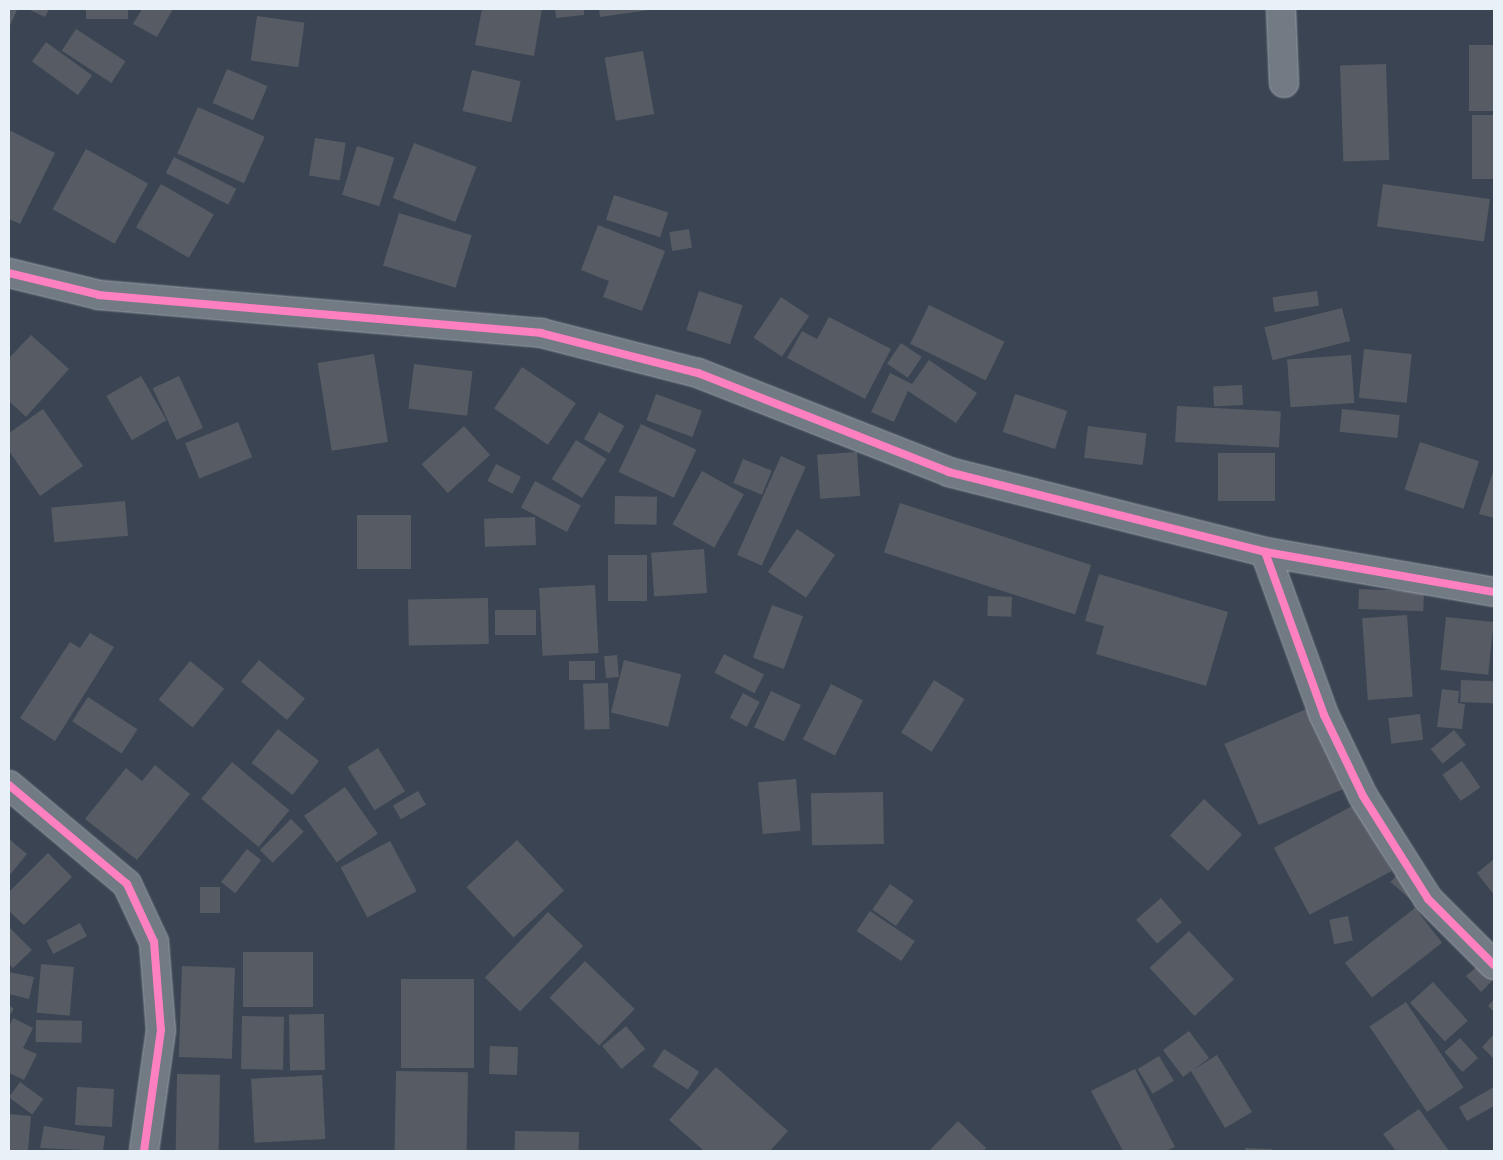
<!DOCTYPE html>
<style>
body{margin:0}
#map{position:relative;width:1503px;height:1160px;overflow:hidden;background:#3a4452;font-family:Itim,sans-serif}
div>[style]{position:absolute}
.building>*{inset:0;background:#575c64;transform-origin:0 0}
.roads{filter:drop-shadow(0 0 1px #9ca3ab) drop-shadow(0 0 1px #9ca3ab)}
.street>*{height:28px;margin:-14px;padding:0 14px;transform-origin:14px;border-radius:14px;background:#727a84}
.cycleway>*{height:8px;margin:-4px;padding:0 4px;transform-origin:4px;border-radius:4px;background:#ff80c0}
span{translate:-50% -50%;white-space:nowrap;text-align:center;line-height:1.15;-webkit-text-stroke:4.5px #1d3557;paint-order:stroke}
.frame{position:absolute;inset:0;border:10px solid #e8f1f8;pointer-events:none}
</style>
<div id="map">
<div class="building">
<i style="clip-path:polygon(9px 9px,17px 10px,9px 28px)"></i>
<i style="clip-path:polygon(28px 9px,49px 9px,45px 17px)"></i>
<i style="left:86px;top:9px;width:42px;height:10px"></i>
<i style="clip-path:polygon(142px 9px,173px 9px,157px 37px,133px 24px)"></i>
<i style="clip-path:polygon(482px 9px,542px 9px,534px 56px,475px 45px)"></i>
<i style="clip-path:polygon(555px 9px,584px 9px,584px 15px,556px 18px)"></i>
<i style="clip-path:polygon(599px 9px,649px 9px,649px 10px,600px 17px)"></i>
<i style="left:257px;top:16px;width:48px;height:45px;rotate:8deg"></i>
<i style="left:76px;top:29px;width:59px;height:26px;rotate:33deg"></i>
<i style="left:46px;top:42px;width:57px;height:24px;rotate:36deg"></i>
<i style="left:1469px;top:45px;width:25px;height:66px"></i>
<i style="left:643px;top:51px;width:64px;height:39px;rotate:80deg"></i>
<i style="left:1386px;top:64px;width:96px;height:46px;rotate:88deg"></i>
<i style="left:227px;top:69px;width:44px;height:37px;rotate:23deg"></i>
<i style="left:472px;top:70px;width:50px;height:42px;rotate:13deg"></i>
<i style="left:198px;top:107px;width:73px;height:51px;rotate:24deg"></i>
<i style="left:1494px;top:115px;width:64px;height:22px;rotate:90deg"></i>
<i style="clip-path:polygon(9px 130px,55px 153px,20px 224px,9px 219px)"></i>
<i style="left:315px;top:138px;width:31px;height:38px;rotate:9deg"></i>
<i style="left:414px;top:143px;width:67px;height:59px;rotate:21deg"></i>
<i style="left:357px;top:146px;width:39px;height:51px;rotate:17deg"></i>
<i style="left:86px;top:149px;width:71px;height:69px;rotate:29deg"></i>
<i style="left:174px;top:157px;width:70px;height:18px;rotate:27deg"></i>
<i style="left:161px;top:184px;width:61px;height:50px;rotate:30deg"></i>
<i style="left:1383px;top:184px;width:108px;height:43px;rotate:8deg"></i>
<i style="left:614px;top:195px;width:57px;height:26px;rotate:18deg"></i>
<i style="left:399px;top:213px;width:76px;height:55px;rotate:17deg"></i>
<i style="clip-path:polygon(598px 225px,665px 251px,642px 311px,603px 297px,609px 281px,581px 270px)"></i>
<i style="left:689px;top:229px;width:19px;height:20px;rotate:81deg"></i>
<i style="left:699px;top:291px;width:46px;height:41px;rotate:18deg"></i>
<i style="left:1317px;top:291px;width:15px;height:45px;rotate:82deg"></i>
<i style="left:781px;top:297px;width:34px;height:49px;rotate:34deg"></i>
<i style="left:929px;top:305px;width:84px;height:43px;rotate:26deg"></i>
<i style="left:1342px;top:308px;width:34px;height:80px;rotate:76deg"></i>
<i style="clip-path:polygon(829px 317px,891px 349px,865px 399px,787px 358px,802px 331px,817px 339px)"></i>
<i style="clip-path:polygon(31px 335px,69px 369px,26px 417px,9px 401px,9px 358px)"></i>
<i style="left:901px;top:343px;width:25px;height:25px;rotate:34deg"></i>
<i style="left:1364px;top:349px;width:48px;height:49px;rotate:6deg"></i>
<i style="left:374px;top:354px;width:89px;height:57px;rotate:81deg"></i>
<i style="left:1351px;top:355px;width:48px;height:64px;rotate:86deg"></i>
<i style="clip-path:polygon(929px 360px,977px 393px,956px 423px,908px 391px,894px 422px,871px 412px,890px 373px,912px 384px)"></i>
<i style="left:414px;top:364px;width:59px;height:45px;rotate:7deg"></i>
<i style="left:522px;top:367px;width:65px;height:50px;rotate:34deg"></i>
<i style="left:141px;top:376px;width:51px;height:40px;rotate:60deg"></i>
<i style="left:179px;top:376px;width:57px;height:29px;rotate:65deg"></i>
<i style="left:1242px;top:385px;width:20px;height:29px;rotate:87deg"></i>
<i style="left:656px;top:394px;width:49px;height:28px;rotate:20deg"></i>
<i style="left:1015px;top:394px;width:55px;height:40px;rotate:18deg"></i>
<i style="left:1177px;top:406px;width:104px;height:36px;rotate:3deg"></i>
<i style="clip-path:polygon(43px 409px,83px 466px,40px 496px,9px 451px,9px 433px)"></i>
<i style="left:1342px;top:409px;width:58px;height:23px;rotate:6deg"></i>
<i style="left:599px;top:412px;width:29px;height:31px;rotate:29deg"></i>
<i style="left:238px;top:422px;width:38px;height:57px;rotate:68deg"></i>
<i style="left:641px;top:424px;width:61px;height:53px;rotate:25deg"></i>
<i style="left:464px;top:426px;width:39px;height:57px;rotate:48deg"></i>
<i style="left:1088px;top:426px;width:59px;height:32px;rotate:7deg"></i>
<i style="left:576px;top:440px;width:36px;height:46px;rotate:32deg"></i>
<i style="left:1420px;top:442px;width:62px;height:50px;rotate:18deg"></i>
<i style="left:857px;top:452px;width:44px;height:40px;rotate:86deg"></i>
<i style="left:1218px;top:453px;width:57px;height:48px"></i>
<i style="left:781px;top:456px;width:27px;height:108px;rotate:24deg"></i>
<i style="left:743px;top:459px;width:31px;height:26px;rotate:22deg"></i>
<i style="left:496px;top:464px;width:28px;height:19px;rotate:27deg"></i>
<i style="clip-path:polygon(1494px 469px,1494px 518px,1479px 514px)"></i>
<i style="left:702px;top:471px;width:48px;height:61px;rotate:29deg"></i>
<i style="left:535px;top:481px;width:52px;height:30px;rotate:28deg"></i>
<i style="left:615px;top:496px;width:42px;height:28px;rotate:1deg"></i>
<i style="left:125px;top:501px;width:35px;height:74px;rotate:85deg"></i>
<i style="left:900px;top:503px;width:201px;height:52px;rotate:18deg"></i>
<i style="left:357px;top:515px;width:54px;height:54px"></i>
<i style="left:535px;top:517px;width:28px;height:51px;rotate:88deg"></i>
<i style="left:797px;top:529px;width:46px;height:52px;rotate:34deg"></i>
<i style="left:704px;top:549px;width:44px;height:53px;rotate:86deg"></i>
<i style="left:608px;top:555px;width:39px;height:46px"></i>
<i style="clip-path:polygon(1099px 574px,1228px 612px,1206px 686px,1096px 654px,1104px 626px,1085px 621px)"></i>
<i style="left:595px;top:585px;width:68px;height:56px;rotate:87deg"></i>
<i style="left:1359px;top:589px;width:65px;height:20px;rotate:2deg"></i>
<i style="left:988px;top:596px;width:24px;height:20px;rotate:2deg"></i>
<i style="left:488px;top:598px;width:46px;height:80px;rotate:89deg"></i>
<i style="left:772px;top:605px;width:33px;height:56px;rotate:20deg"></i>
<i style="left:495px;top:610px;width:41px;height:25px"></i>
<i style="left:1407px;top:615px;width:82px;height:45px;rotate:86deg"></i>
<i style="left:1446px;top:617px;width:48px;height:53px;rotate:6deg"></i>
<i style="clip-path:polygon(90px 633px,114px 647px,55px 741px,20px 718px,70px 642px,80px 648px)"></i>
<i style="left:724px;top:654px;width:45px;height:21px;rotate:27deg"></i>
<i style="left:617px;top:655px;width:22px;height:13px;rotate:85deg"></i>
<i style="left:259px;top:660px;width:60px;height:28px;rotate:40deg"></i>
<i style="left:624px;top:660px;width:59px;height:54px;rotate:14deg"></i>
<i style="left:190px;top:661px;width:44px;height:50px;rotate:39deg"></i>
<i style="left:569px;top:661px;width:26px;height:19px"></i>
<i style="left:934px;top:680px;width:36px;height:62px;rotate:32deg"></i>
<i style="left:1461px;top:680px;width:33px;height:22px;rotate:2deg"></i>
<i style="left:608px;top:683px;width:46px;height:25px;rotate:88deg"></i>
<i style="left:831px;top:684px;width:36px;height:62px;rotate:27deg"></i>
<i style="clip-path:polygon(1442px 689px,1459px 691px,1458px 703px,1465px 704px,1462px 729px,1437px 727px)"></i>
<i style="left:771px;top:691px;width:33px;height:40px;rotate:25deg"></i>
<i style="left:743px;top:693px;width:19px;height:28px;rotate:28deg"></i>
<i style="left:88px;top:697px;width:59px;height:29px;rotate:33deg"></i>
<i style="left:1309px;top:708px;width:88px;height:92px;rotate:67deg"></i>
<i style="left:1420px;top:714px;width:26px;height:32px;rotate:83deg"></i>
<i style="left:278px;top:729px;width:52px;height:43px;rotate:38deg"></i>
<i style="left:1454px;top:730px;width:19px;height:30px;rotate:51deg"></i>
<i style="left:378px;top:748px;width:51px;height:36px;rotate:58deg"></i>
<i style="left:1462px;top:761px;width:32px;height:24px;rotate:55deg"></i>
<i style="left:232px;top:762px;width:75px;height:48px;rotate:40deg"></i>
<i style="clip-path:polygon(155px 765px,190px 794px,137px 860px,85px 819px,126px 768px,142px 781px)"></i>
<i style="left:796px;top:779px;width:52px;height:38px;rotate:85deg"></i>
<i style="left:345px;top:787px;width:57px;height:50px;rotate:55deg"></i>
<i style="left:418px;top:791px;width:16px;height:29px;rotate:60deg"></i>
<i style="left:883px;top:792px;width:52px;height:72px;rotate:89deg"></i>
<i style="left:1204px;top:799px;width:52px;height:50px;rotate:43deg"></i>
<i style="left:1356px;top:804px;width:76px;height:93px;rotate:62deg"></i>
<i style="left:291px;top:819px;width:18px;height:44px;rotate:45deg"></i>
<i style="clip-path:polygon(9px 839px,27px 854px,9px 876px)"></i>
<i style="left:517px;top:840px;width:69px;height:69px;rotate:47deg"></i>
<i style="left:390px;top:841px;width:57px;height:56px;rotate:62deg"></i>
<i style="left:247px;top:849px;width:18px;height:42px;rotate:38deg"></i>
<i style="clip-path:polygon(48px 853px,72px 877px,24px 925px,9px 911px,9px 892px)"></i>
<i style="clip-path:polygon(1494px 859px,1494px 895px,1477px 873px)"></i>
<i style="left:1401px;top:870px;width:29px;height:16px;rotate:41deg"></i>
<i style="left:890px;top:884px;width:29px;height:31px;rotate:35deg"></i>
<i style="left:200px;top:887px;width:20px;height:26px"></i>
<i style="left:1161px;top:898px;width:32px;height:33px;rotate:49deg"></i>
<i style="left:1415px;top:908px;width:44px;height:89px;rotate:52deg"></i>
<i style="left:870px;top:911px;width:54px;height:24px;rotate:34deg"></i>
<i style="left:548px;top:912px;width:49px;height:91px;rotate:44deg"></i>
<i style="left:1348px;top:916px;width:25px;height:19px;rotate:79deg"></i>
<i style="left:80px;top:923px;width:15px;height:38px;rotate:62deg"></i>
<i style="clip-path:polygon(9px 927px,32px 950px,13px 968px,9px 964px)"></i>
<i style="left:1189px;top:931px;width:66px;height:54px;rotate:47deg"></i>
<i style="left:243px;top:952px;width:70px;height:55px"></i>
<i style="left:585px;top:961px;width:69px;height:51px;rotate:44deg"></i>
<i style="clip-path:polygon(1482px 962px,1494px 979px,1481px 992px,1466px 976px)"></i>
<i style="left:41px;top:964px;width:33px;height:49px;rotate:5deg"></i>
<i style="left:182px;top:966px;width:53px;height:91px;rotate:2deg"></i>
<i style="clip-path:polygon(9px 972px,34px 977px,29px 999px,9px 994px)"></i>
<i style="left:401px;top:979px;width:73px;height:89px"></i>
<i style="left:1433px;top:982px;width:52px;height:31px;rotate:48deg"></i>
<i style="clip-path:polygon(1494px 999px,1494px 1012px,1488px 1006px)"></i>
<i style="left:1406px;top:1002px;width:103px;height:44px;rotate:56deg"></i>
<i style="clip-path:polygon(9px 1005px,14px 1009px,9px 1016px)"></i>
<i style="left:324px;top:1014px;width:56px;height:35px;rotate:89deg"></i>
<i style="left:242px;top:1016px;width:42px;height:53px;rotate:1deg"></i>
<i style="clip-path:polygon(13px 1018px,33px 1028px,23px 1048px,37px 1054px,24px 1080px,9px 1073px,9px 1027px)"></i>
<i style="left:36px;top:1020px;width:46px;height:22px;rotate:1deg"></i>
<i style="left:626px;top:1026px;width:30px;height:31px;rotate:50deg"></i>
<i style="clip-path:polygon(1189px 1031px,1209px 1058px,1193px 1070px,1217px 1055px,1252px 1112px,1225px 1128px,1191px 1071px,1183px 1077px,1163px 1050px)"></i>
<i style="clip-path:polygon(1494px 1034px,1494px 1059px,1482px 1047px)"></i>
<i style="left:1460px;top:1038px;width:27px;height:21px;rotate:48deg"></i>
<i style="left:490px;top:1046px;width:28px;height:28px;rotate:2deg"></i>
<i style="left:664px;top:1049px;width:42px;height:21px;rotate:33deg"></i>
<i style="left:1159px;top:1056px;width:29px;height:25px;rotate:59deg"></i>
<i style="clip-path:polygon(716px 1067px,788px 1131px,770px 1151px,704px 1151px,669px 1120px)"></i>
<i style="clip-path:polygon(1135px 1069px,1175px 1147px,1166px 1151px,1123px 1151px,1091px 1091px)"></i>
<i style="left:396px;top:1071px;width:72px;height:80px;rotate:1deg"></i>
<i style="left:177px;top:1074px;width:43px;height:77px;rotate:1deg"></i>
<i style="left:322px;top:1075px;width:64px;height:71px;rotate:87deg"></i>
<i style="left:20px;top:1082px;width:29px;height:19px;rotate:36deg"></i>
<i style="left:77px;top:1087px;width:37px;height:38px;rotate:3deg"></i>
<i style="clip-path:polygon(1494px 1087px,1494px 1106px,1467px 1121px,1459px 1107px)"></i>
<i style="clip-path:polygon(1419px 1109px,1449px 1151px,1396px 1151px,1383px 1134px)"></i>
<i style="clip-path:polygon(9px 1114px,31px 1116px,28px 1151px,9px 1151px)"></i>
<i style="clip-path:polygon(958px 1121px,986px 1148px,984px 1151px,929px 1151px)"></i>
<i style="clip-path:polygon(44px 1126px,105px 1136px,103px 1151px,40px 1148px)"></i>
<i style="left:515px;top:1131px;width:64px;height:20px;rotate:1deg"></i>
<i style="clip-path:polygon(1245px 1148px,1272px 1149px,1272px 1151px,1245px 1151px)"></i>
</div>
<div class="roads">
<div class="street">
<i style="left:1281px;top:9px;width:74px;rotate:87.7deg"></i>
<i style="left:9px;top:273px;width:93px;rotate:13.7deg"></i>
<i style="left:99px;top:295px;width:444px;rotate:4.9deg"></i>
<i style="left:541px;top:333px;width:162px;rotate:14.3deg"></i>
<i style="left:698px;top:373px;width:270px;rotate:21.5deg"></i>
<i style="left:949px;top:472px;width:326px;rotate:14.2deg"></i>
<i style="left:1265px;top:552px;width:232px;rotate:9.9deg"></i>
<i style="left:1265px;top:552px;width:173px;rotate:70.1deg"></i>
<i style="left:1324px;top:715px;width:90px;rotate:64.3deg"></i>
<i style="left:1363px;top:796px;width:122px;rotate:57.7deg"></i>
<i style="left:1428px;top:899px;width:93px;rotate:45deg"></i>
<i style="left:9px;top:785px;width:154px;rotate:40deg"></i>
<i style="left:127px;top:884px;width:64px;rotate:65deg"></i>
<i style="left:154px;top:942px;width:88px;rotate:85.5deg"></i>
<i style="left:161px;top:1030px;width:122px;rotate:98deg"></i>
</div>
</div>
<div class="cycleway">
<i style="left:9px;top:273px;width:93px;rotate:13.7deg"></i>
<i style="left:99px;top:295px;width:444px;rotate:4.9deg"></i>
<i style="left:541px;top:333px;width:162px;rotate:14.3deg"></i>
<i style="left:698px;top:373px;width:270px;rotate:21.5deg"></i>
<i style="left:949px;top:472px;width:326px;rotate:14.2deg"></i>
<i style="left:1265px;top:552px;width:232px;rotate:9.9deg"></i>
<i style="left:1265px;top:552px;width:173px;rotate:70.1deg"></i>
<i style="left:1324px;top:715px;width:90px;rotate:64.3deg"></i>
<i style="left:1363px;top:796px;width:122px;rotate:57.7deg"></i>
<i style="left:1428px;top:899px;width:93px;rotate:45deg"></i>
<i style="left:9px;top:785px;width:154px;rotate:40deg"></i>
<i style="left:127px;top:884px;width:64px;rotate:65deg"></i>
<i style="left:154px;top:942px;width:88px;rotate:85.5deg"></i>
<i style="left:161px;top:1030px;width:122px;rotate:98deg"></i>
</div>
<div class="frame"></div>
</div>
